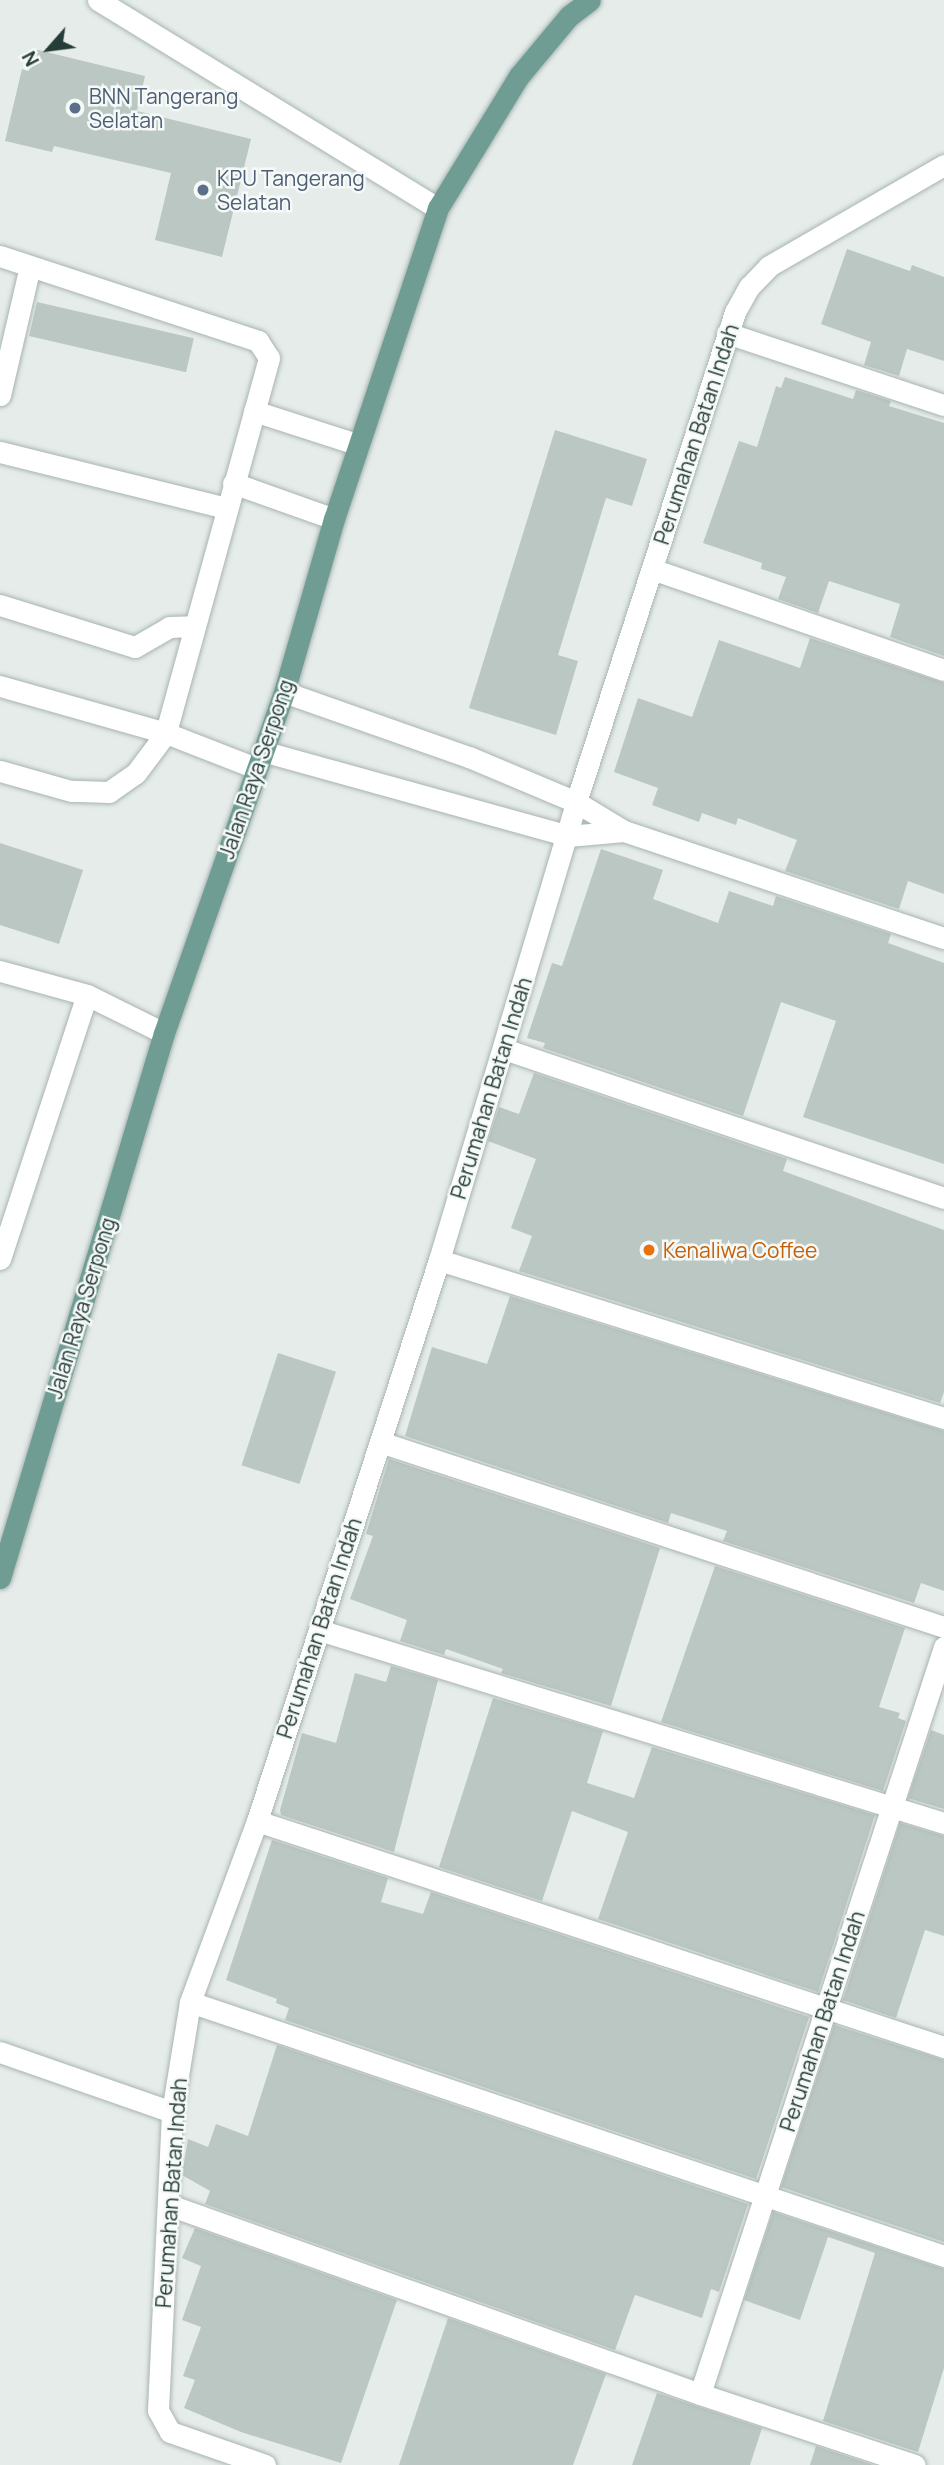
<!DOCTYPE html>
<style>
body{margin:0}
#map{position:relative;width:944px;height:2465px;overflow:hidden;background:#e5ecea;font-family:Manrope,sans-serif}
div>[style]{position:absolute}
.building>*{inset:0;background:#bbc7c3;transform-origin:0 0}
.roads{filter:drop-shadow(0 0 2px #a8b4b1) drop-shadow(0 0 2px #a8b4b1)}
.minor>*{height:21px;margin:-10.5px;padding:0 10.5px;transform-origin:10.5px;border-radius:10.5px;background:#fff}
.major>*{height:21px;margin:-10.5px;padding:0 10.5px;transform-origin:10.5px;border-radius:10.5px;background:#6f9c93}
.dots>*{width:19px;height:19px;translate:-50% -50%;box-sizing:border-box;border:4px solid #f5f9f7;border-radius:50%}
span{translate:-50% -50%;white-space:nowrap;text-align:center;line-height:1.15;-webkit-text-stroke:5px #f5f9f7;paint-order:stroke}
.service-label{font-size:21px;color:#4e5e75}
.left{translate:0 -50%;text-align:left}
.street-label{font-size:21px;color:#263c38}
.food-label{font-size:21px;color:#c56008}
.north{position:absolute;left:14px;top:14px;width:70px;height:70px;-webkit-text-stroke:5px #f5f9f7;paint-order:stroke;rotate:242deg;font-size:19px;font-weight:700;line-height:28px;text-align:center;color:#263c38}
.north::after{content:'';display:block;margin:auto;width:24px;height:32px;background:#263c38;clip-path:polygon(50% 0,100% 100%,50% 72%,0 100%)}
</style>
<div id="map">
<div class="building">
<i style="clip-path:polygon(34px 49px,145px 76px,137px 111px,251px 139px,222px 257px,155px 240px,171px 173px,54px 146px,52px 152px,5px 141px,22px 69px,29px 71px)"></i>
<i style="clip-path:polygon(847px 249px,910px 271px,912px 265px,944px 277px,944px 361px,907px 349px,899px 376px,864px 365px,871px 342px,821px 324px)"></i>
<i style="left:37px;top:302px;width:161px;height:35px;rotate:13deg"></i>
<i style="clip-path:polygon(785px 377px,853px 399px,856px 390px,891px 401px,889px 406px,944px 423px,944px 656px,890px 637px,900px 604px,829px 581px,818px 613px,778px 599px,786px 577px,761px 569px,762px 563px,703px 543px,739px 441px,757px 447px,776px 386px,781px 388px)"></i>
<i style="clip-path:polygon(555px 430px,647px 459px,632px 506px,606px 498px,558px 655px,578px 661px,556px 735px,469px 708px)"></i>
<i style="clip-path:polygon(810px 638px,944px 683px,944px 894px,908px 881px,899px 909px,785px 871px,797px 840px,738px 818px,736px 825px,702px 813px,699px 822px,652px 805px,658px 788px,614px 772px,638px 698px,692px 717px,719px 640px,800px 668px)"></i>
<i style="clip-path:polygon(0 843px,83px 870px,59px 944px,0 925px)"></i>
<i style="clip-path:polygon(601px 849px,663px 870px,653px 899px,718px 923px,729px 891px,773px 906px,776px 896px,891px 934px,888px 943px,944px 963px,944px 1164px,803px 1117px,836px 1021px,781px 1002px,743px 1116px,543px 1048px,545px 1043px,527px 1038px,552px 963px,562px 966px)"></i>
<i style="clip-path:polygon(534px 1073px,787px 1159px,783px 1171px,944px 1230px,944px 1392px,940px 1403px,519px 1271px,532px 1236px,511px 1228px,536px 1159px,488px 1141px,499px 1107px,519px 1114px)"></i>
<i style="clip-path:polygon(510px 1296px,944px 1431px,944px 1591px,921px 1583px,914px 1603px,723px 1541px,727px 1531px,671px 1513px,668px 1523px,405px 1436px,432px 1347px,487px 1364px)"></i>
<i style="left:278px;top:1353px;width:61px;height:118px;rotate:18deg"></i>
<i style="clip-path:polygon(389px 1459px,660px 1548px,611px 1706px,501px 1673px,503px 1669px,446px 1649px,444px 1655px,400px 1641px,407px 1620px,350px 1599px,373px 1536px,366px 1534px)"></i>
<i style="clip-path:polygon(715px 1566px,905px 1628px,879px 1707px,900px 1713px,898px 1718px,906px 1721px,883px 1791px,661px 1722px)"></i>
<i style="clip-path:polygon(391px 1666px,438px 1680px,394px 1852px,281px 1815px,280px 1810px,302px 1733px,336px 1743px,355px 1673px,386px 1682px)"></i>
<i style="clip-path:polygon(493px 1698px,603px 1731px,587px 1783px,634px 1798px,652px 1747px,875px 1815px,818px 1992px,598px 1919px,628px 1832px,572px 1811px,542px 1901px,439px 1867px)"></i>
<i style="clip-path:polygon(931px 1730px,944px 1735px,944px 1809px,908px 1798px)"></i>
<i style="clip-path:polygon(900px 1823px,944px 1836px,944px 1936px,925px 1930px,896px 2018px,843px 2000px)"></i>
<i style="clip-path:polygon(272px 1840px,388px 1878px,381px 1902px,423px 1914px,431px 1892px,809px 2017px,756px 2179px,285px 2020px,289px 2008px,276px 2003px,277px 1999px,226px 1980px)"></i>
<i style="clip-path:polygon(834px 2025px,944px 2060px,944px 2242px,781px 2187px)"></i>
<i style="clip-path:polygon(277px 2045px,748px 2204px,719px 2292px,711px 2289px,702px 2318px,635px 2295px,615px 2350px,205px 2204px,210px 2191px,182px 2175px,188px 2139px,208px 2147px,216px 2124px,248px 2136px)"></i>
<i style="clip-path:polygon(773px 2212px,944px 2269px,944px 2368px,918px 2452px,823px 2421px,875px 2253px,828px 2237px,800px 2320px,744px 2300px)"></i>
<i style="clip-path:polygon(195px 2228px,397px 2300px,341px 2463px,241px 2432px,184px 2408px,195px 2380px,183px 2376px,201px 2327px,182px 2320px,201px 2266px,182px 2258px)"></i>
<i style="clip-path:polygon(448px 2318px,606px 2374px,573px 2465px,399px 2465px)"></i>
<i style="clip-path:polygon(657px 2393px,762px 2428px,750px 2465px,632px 2465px)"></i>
<i style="clip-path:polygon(816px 2446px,873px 2465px,810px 2465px)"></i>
</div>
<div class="roads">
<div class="minor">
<i style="left:98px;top:0;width:399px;rotate:31.5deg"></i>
<i style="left:0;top:256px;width:272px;rotate:18.2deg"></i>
<i style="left:258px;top:341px;width:20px;rotate:57deg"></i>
<i style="left:269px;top:358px;width:389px;rotate:105.4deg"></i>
<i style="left:166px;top:733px;width:50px;rotate:126.9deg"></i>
<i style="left:136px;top:773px;width:33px;rotate:145deg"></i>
<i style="left:109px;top:792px;width:38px;rotate:-178deg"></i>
<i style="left:71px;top:791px;width:74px;rotate:-164.3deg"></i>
<i style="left:727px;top:333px;width:229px;rotate:18.4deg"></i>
<i style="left:0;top:395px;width:132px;rotate:-76.9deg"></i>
<i style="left:254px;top:411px;width:110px;rotate:17.9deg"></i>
<i style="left:0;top:452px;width:233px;rotate:13.9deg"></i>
<i style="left:233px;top:483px;width:107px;rotate:19.6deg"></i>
<i style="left:652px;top:569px;width:309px;rotate:19.1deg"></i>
<i style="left:0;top:605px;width:141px;rotate:17.3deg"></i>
<i style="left:135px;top:647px;width:39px;rotate:-30deg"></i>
<i style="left:169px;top:627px;width:25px;rotate:-2deg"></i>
<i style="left:0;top:686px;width:173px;rotate:15.8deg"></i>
<i style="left:166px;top:733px;width:97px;rotate:21.3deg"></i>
<i style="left:284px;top:692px;width:196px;rotate:19.4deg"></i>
<i style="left:469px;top:757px;width:116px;rotate:22.8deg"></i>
<i style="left:576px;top:802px;width:56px;rotate:31.1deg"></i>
<i style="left:624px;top:831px;width:337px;rotate:18.5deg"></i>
<i style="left:262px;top:751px;width:318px;rotate:15.5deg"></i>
<i style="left:568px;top:836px;width:56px;rotate:-5.1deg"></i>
<i style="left:0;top:971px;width:90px;rotate:15.4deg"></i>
<i style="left:87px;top:995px;width:86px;rotate:26.3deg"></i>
<i style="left:504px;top:1049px;width:465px;rotate:18.7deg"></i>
<i style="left:0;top:1259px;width:278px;rotate:-71.8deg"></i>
<i style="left:439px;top:1260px;width:529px;rotate:17.37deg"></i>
<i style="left:380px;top:1442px;width:594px;rotate:18.16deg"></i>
<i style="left:319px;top:1630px;width:654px;rotate:17.16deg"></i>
<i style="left:257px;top:1821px;width:723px;rotate:18.21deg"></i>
<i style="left:190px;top:2002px;width:796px;rotate:18.62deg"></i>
<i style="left:0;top:2052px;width:182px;rotate:19.2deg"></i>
<i style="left:169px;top:2205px;width:564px;rotate:19.59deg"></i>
<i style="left:700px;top:2394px;width:226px;rotate:18.3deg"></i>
<i style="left:700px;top:2394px;width:786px;rotate:-71.91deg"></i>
<i style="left:265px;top:2465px;width:101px;rotate:-160.8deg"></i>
<i style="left:170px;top:2432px;width:25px;rotate:-119deg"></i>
<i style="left:158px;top:2410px;width:298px;rotate:-87.3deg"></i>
<i style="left:172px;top:2112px;width:111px;rotate:-80.7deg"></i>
<i style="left:190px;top:2002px;width:193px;rotate:-69.7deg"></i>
<i style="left:257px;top:1821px;width:590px;rotate:-72.03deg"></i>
<i style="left:439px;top:1260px;width:478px;rotate:-73.3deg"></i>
<i style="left:576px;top:802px;width:515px;rotate:-72.02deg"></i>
<i style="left:735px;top:312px;width:29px;rotate:-61deg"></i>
<i style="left:749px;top:287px;width:29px;rotate:-46deg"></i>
<i style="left:769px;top:266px;width:202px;rotate:-30deg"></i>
</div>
<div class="major">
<i style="left:0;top:1578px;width:569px;rotate:-73.25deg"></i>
<i style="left:164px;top:1033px;width:361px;rotate:-70.6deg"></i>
<i style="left:284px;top:692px;width:180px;rotate:-73.9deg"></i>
<i style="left:334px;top:519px;width:328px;rotate:-71.5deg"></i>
<i style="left:438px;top:208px;width:155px;rotate:-58.5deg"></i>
<i style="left:519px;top:76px;width:78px;rotate:-50.2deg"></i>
<i style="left:569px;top:16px;width:26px;rotate:-37deg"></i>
</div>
</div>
<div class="dots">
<i style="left:75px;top:108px;background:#5c6f8a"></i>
<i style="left:203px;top:190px;background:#5c6f8a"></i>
<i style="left:649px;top:1250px;background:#e8710a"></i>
</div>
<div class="service-label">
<span class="left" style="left:89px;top:108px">BNN Tangerang<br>Selatan</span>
<span class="left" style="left:217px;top:190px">KPU Tangerang<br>Selatan</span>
</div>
<div class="street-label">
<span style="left:696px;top:434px;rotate:-72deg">Perumahan Batan Indah</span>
<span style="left:256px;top:769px;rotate:-71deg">Jalan Raya Serpong</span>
<span style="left:491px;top:1088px;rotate:-73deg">Perumahan Batan Indah</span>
<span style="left:81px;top:1308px;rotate:-73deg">Jalan Raya Serpong</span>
<span style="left:319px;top:1628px;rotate:-72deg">Perumahan Batan Indah</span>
<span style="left:822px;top:2021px;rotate:-72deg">Perumahan Batan Indah</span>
<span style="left:171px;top:2193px;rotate:-86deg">Perumahan Batan Indah</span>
</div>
<div class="food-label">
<span class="left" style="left:663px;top:1250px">Kenaliwa Coffee</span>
</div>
<div class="north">N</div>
</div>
